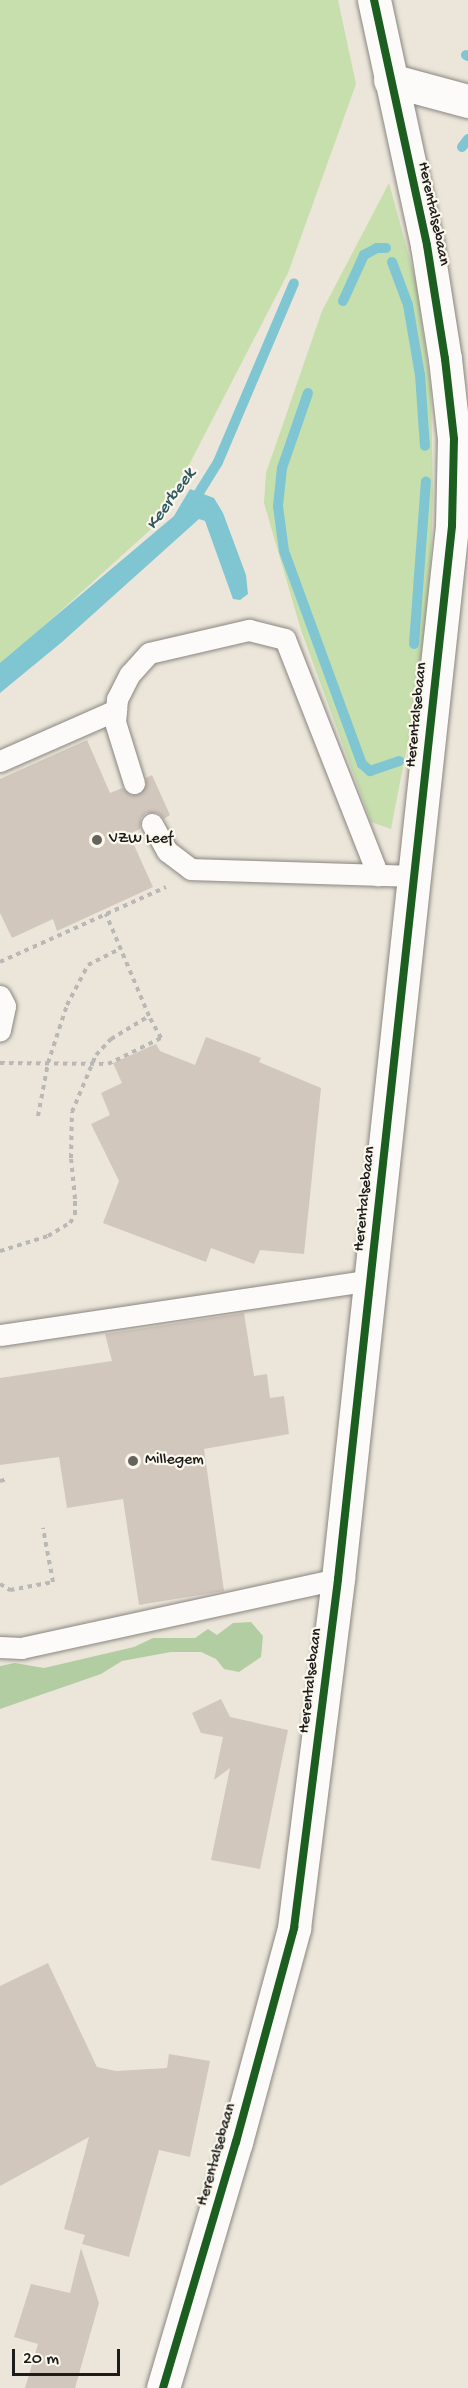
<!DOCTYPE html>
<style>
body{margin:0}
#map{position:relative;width:468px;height:2388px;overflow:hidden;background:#ece6da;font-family:"Gochi Hand",sans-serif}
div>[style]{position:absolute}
.green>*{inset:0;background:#c6dfad}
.forest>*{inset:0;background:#b3cda2}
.water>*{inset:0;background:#7fc6d2}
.stream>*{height:10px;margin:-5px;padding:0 5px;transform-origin:5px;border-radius:5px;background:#7fc6d2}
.building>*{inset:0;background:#d2c7bd}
.path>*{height:4px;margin-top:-2px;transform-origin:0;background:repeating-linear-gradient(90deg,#b9b8b6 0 4.5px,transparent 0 9px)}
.roads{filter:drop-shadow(0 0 2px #8a8781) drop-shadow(0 0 2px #8a8781)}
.service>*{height:21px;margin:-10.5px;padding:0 10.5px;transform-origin:10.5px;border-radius:10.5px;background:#fcfbf9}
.minor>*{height:33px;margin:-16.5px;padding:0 16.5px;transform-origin:16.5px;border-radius:16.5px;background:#fcfbf9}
.tertiary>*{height:33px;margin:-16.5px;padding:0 16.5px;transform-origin:16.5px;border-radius:16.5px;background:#fcfbf9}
.cycleway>*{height:8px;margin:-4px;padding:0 4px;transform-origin:4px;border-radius:4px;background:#1b5e20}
.dots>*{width:16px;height:16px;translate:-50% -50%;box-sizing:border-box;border:3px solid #fbf7ec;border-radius:50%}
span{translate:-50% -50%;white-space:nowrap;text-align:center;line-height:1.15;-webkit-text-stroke:4.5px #fbf7ec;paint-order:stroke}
.street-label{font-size:16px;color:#1c1c1c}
.poi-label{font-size:16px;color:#1c1c1c}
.left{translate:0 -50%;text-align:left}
.water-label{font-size:18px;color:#315a63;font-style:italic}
.scale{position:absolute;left:12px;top:2349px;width:108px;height:27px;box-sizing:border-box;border:3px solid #1c1c1c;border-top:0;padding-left:8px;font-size:18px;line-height:21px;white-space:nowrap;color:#1c1c1c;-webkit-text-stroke:4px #fbf7ec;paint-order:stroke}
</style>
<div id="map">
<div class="green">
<i style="clip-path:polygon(0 0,338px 0,356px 84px,288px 273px,160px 521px,0 666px)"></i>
<i style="clip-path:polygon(389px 183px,416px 282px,431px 389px,433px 494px,430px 584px,415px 705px,391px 829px,371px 822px,301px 630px,264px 503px,266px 473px,322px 311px)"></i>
</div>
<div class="forest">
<i style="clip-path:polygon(251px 1622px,263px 1636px,261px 1657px,239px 1672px,224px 1669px,216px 1659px,201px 1652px,171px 1652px,122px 1661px,101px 1674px,0 1709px,0 1666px,15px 1663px,44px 1668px,134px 1647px,153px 1638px,195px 1638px,208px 1629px,217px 1635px,233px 1623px)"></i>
</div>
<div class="water">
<i style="clip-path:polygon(190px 489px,214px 498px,223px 513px,246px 575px,248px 594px,240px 600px,233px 599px,205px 521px,199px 519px,62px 642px,0 693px,0 663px,174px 516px)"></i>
</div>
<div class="stream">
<i style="left:466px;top:55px;width:2px;rotate:27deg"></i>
<i style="left:462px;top:147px;width:10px;rotate:-53deg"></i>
<i style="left:392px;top:262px;width:46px;rotate:69.6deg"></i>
<i style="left:408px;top:305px;width:71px;rotate:80.3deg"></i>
<i style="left:420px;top:375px;width:71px;rotate:86deg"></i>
<i style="left:343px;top:301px;width:51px;rotate:-65.5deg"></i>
<i style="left:364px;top:255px;width:15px;rotate:-28deg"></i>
<i style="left:377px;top:248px;width:9px"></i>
<i style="left:308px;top:393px;width:79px;rotate:109.1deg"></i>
<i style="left:282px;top:468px;width:38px;rotate:96deg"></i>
<i style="left:278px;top:506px;width:45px;rotate:82.4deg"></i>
<i style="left:284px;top:551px;width:227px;rotate:69.9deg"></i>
<i style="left:362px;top:764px;width:11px;rotate:41deg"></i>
<i style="left:370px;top:771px;width:31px;rotate:-19deg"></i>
<i style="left:192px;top:504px;width:49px;rotate:-58.2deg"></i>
<i style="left:218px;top:462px;width:194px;rotate:-67deg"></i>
<i style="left:414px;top:644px;width:163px;rotate:-85.8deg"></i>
</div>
<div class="building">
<i style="clip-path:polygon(87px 740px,110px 793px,122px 788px,131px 795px,138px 795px,146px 786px,146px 778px,152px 775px,170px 815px,164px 819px,158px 813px,146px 813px,141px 818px,140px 829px,129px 834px,153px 887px,57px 931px,53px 919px,12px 938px,0 913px,0 779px)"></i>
<i style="clip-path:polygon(206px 1037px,261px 1058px,259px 1062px,321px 1088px,304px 1254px,260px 1250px,254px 1264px,211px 1248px,206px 1262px,103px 1223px,119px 1181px,91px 1124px,110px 1115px,101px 1093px,122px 1083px,113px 1063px,156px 1044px,160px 1051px,195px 1065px)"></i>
<i style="clip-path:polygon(244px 1313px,254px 1376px,267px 1374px,270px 1398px,284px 1396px,289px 1434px,204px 1449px,224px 1591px,139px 1605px,123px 1499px,67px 1508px,59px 1457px,0 1465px,0 1378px,112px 1361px,105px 1334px)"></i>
<i style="clip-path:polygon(221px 1699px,230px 1717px,288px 1730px,260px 1869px,211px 1860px,230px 1768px,214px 1780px,223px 1737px,201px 1733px,192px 1713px)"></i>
<i style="clip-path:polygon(48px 1963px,97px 2067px,116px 2071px,167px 2068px,169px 2054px,210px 2061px,190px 2157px,159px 2150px,129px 2257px,82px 2244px,85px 2235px,64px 2229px,89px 2137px,0 2186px,0 1986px)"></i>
<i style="clip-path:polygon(81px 2248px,99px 2303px,75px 2388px,25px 2388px,38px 2344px,14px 2337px,31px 2284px,70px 2293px)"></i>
</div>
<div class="path">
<i style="left:0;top:962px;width:182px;rotate:-24.3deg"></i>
<i style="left:0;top:1063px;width:108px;rotate:0.5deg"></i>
<i style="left:108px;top:1064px;width:59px;rotate:-26.1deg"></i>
<i style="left:161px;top:1038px;width:25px;rotate:-119deg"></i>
<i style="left:38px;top:1116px;width:54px;rotate:-79.3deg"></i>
<i style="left:48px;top:1063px;width:61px;rotate:-71.9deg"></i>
<i style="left:67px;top:1005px;width:45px;rotate:-62.3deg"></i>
<i style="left:88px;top:965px;width:37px;rotate:-27deg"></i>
<i style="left:0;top:1251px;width:50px;rotate:-17.4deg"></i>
<i style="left:48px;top:1236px;width:26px;rotate:-31deg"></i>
<i style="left:70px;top:1223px;width:9px;rotate:-58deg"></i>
<i style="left:75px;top:1215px;width:16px;rotate:-90deg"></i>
<i style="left:75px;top:1199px;width:41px;rotate:-95.6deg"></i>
<i style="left:71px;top:1158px;width:46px;rotate:-88.8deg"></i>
<i style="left:72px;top:1112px;width:62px;rotate:-67.2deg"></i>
<i style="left:96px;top:1055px;width:22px;rotate:-47deg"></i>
<i style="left:111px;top:1039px;width:44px;rotate:-31.2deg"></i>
<i style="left:149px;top:1016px;width:111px;rotate:-112.9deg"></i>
<i style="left:0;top:1481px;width:7px;rotate:-16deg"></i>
<i style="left:0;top:1584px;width:12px;rotate:31deg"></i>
<i style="left:10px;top:1590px;width:44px;rotate:-10.5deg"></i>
<i style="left:53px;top:1582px;width:55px;rotate:-100.5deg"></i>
</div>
<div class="roads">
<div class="service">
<i style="left:0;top:761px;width:127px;rotate:-23.7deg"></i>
<i style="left:134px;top:783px;width:64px;rotate:-107.3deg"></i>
<i style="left:115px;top:722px;width:23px;rotate:-85deg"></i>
<i style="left:117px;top:699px;width:28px;rotate:-63deg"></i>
<i style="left:130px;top:674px;width:28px;rotate:-48deg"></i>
<i style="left:149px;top:653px;width:103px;rotate:-13deg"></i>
<i style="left:249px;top:630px;width:37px;rotate:14deg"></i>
<i style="left:285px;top:639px;width:254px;rotate:68.5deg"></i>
<i style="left:152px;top:824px;width:31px;rotate:61deg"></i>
<i style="left:167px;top:851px;width:30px;rotate:37deg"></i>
<i style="left:191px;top:869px;width:223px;rotate:1.8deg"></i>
<i style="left:0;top:996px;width:11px;rotate:63deg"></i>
<i style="left:5px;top:1006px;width:25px;rotate:102deg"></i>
<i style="left:0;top:1335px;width:375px;rotate:-8.4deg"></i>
<i style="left:0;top:1647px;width:21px;rotate:3deg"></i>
<i style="left:21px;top:1648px;width:324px;rotate:-12.3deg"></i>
</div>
<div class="minor">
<i style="left:390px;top:80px;width:81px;rotate:15.1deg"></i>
</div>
<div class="tertiary">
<i style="left:163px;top:2388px;width:257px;rotate:-73.5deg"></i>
<i style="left:236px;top:2142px;width:222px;rotate:-74.8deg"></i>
<i style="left:294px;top:1928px;width:352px;rotate:-82.8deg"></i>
<i style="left:338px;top:1579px;width:1059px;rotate:-83.82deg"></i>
<i style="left:452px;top:526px;width:87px;rotate:-88.7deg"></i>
<i style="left:454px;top:439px;width:81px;rotate:-96.4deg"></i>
<i style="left:445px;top:359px;width:115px;rotate:-99deg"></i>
<i style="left:427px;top:245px;width:251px;rotate:-102.2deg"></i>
</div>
</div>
<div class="cycleway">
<i style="left:163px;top:2388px;width:257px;rotate:-73.5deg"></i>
<i style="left:236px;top:2142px;width:222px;rotate:-74.8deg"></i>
<i style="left:294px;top:1928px;width:352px;rotate:-82.8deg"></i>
<i style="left:338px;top:1579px;width:1059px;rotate:-83.82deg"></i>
<i style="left:452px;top:526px;width:87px;rotate:-88.7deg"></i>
<i style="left:454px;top:439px;width:81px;rotate:-96.4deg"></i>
<i style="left:445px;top:359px;width:115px;rotate:-99deg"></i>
<i style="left:427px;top:245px;width:251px;rotate:-102.2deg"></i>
</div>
<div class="dots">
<i style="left:97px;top:840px;background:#65635e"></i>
<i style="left:133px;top:1461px;background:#65635e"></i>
</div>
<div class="street-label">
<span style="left:432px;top:214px;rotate:78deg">Herentalsebaan</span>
<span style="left:418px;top:715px;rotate:-84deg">Herentalsebaan</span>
<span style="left:366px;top:1199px;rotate:-84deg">Herentalsebaan</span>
<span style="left:312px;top:1681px;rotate:-83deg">Herentalsebaan</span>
<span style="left:218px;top:2155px;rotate:-74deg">Herentalsebaan</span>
</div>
<div class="poi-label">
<span class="left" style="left:109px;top:840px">VZW Leef</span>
<span class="left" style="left:145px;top:1461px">Millegem</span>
</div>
<div class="water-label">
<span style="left:172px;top:500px;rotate:-54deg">Keerbeek</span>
</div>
<div class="scale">20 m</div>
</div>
